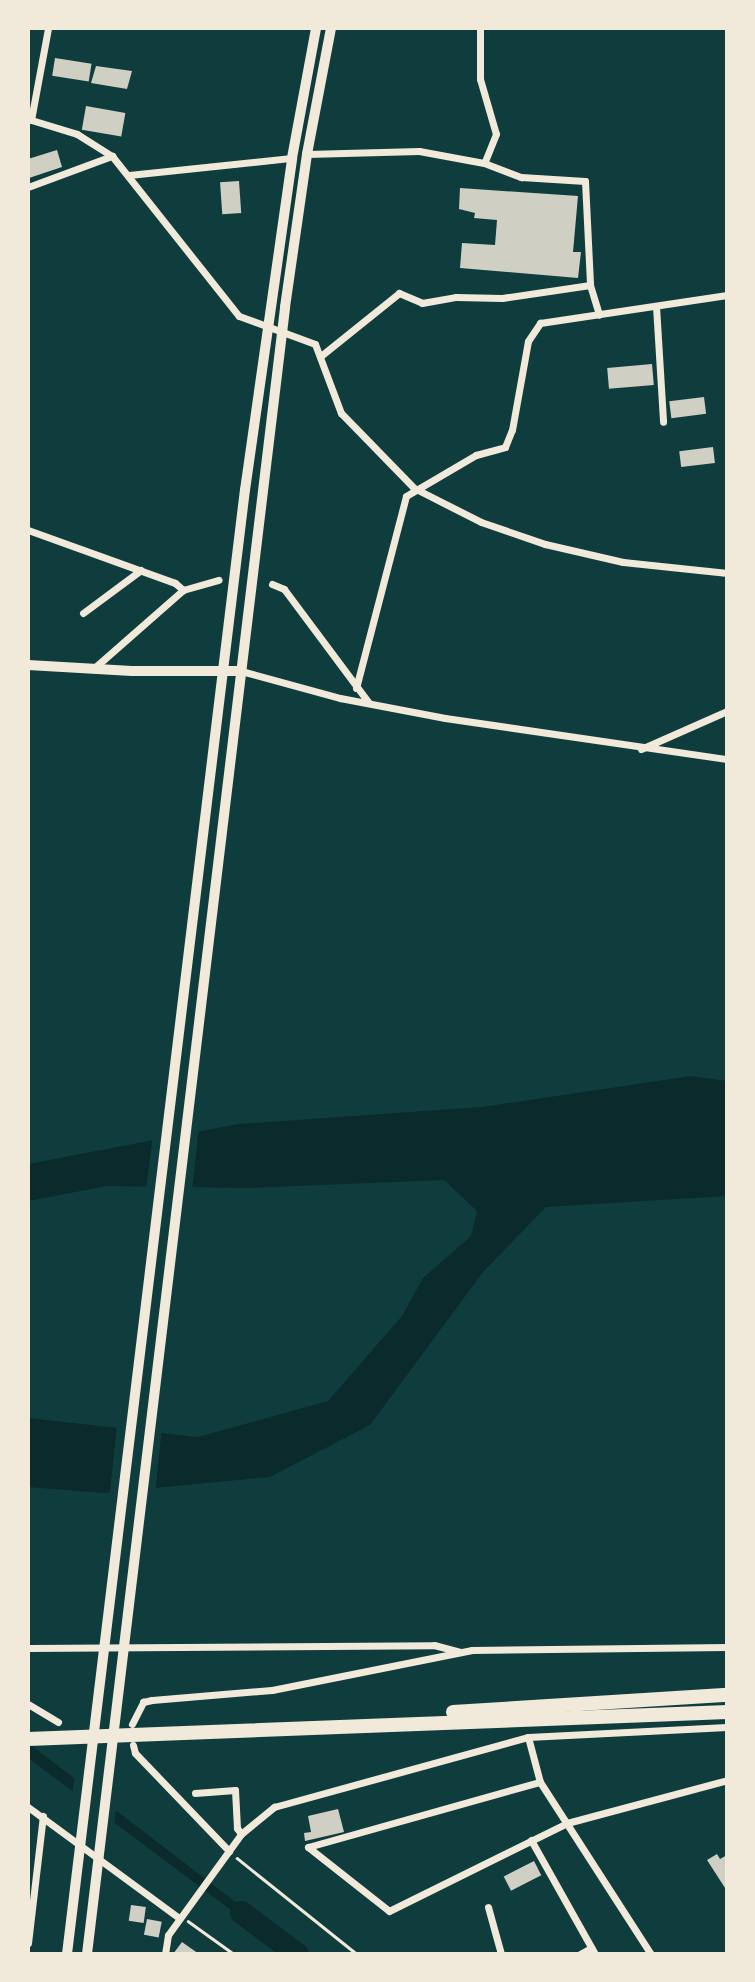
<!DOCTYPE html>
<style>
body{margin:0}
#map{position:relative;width:755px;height:1982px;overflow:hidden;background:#0f3d3e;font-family:Arial,sans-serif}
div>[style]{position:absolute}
.water>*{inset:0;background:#0a2a2b}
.pier>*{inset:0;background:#0f3d3e;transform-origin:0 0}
.river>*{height:23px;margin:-11.5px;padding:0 11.5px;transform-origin:11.5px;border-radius:11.5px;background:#0a2a2b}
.building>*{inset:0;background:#cfcfc3;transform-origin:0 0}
.path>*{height:2.5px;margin:-1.25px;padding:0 1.25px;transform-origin:1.25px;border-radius:1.25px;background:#f1e9da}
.minor>*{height:7px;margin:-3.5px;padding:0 3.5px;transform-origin:3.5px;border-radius:3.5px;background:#f1e9da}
.tertiary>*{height:10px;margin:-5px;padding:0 5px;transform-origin:5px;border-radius:5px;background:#f1e9da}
.secondary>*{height:10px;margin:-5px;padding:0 5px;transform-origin:5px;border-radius:5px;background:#f1e9da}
.motorway>*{height:14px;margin:-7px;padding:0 7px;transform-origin:7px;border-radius:7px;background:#f1e9da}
span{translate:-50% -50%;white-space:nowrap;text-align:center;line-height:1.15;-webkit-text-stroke:6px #f1e9da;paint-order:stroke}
.frame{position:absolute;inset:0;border:30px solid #f1e9da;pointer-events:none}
</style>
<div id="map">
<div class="water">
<i style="clip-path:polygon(691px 1076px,727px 1081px,727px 1196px,546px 1207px,483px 1272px,370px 1425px,270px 1477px,103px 1493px,28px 1487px,28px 1418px,198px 1437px,328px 1401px,402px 1316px,423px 1278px,471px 1236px,477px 1211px,444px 1180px,250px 1188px,107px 1186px,28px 1201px,28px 1164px,238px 1124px,482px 1107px)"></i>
<i style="clip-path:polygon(28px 1743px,268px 1927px,263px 1934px,28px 1758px)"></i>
</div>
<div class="pier">
<i style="clip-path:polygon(199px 1127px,192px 1190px,146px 1190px,153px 1135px)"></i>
<i style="left:117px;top:1425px;width:45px;height:71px;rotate:6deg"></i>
<i style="clip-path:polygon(75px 1775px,116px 1808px,114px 1826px,72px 1795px)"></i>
</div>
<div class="river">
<i style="left:241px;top:1912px;width:70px;rotate:36.9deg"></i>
</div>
<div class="building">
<i style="left:55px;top:58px;width:37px;height:18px;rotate:9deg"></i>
<i style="clip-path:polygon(96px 66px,132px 71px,127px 89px,91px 83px)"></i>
<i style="left:86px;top:106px;width:40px;height:24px;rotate:10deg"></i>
<i style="clip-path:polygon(57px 150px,62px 167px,29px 178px,28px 159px)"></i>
<i style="left:239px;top:181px;width:32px;height:19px;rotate:86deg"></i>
<i style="clip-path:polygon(460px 188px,578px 196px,573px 252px,581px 252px,578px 278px,460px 268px,462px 243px,495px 245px,497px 220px,474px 218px,475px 213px,459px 209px)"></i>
<i style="left:652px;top:364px;width:21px;height:45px;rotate:85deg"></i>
<i style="left:704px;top:397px;width:17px;height:35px;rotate:83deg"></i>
<i style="left:713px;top:447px;width:16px;height:34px;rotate:83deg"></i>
<i style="clip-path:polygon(338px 1809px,344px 1832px,305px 1841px,304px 1833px,311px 1832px,308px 1816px)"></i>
<i style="clip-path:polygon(717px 1854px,720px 1859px,727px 1855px,727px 1891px,707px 1860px)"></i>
<i style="left:534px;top:1861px;width:16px;height:34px;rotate:63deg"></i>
<i style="left:131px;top:1905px;width:15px;height:16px;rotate:8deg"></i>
<i style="left:147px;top:1919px;width:15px;height:16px;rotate:11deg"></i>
<i style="clip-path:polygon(182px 1942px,199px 1954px,173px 1954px)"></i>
</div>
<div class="path">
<i style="left:237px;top:1858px;width:154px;rotate:38.7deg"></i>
<i style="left:188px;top:1921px;width:57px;rotate:35.7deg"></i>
</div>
<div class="minor">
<i style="left:480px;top:28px;width:51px;rotate:90deg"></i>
<i style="left:480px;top:79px;width:57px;rotate:73.8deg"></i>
<i style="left:496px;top:134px;width:31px;rotate:112deg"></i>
<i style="left:484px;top:163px;width:40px;rotate:21deg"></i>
<i style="left:521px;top:177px;width:64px;rotate:3.6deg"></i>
<i style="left:585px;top:181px;width:104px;rotate:87.2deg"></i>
<i style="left:590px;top:285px;width:31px;rotate:73deg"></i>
<i style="left:28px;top:119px;width:51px;rotate:17deg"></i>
<i style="left:77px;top:134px;width:41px;rotate:32.2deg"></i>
<i style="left:112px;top:156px;width:204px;rotate:51.6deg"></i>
<i style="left:239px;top:316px;width:81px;rotate:20.2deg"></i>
<i style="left:315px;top:344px;width:74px;rotate:69.4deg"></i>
<i style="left:341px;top:413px;width:105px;rotate:45.8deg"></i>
<i style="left:414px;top:488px;width:75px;rotate:26.9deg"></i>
<i style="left:481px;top:522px;width:68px;rotate:19deg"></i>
<i style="left:545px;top:544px;width:80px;rotate:13deg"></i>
<i style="left:623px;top:562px;width:105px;rotate:6deg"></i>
<i style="left:31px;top:120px;width:94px;rotate:-79.5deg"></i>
<i style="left:307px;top:154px;width:112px;rotate:-1.5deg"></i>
<i style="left:419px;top:151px;width:66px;rotate:10.5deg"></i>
<i style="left:129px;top:175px;width:164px;rotate:-6deg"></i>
<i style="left:28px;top:187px;width:90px;rotate:-20.3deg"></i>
<i style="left:656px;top:306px;width:116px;rotate:86.5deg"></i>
<i style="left:322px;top:355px;width:99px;rotate:-38.8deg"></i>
<i style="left:399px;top:293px;width:25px;rotate:23deg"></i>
<i style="left:422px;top:303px;width:35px;rotate:-10deg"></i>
<i style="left:456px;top:297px;width:46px;rotate:1.2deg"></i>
<i style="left:502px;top:298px;width:89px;rotate:-8.4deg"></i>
<i style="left:28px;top:530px;width:156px;rotate:19.8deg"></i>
<i style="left:175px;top:583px;width:11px;rotate:41deg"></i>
<i style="left:272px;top:584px;width:13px;rotate:23deg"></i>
<i style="left:284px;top:589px;width:142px;rotate:53.3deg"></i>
<i style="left:83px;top:613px;width:72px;rotate:-36.6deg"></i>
<i style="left:93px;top:669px;width:120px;rotate:-41.3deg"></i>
<i style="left:183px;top:590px;width:37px;rotate:-16deg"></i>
<i style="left:241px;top:671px;width:103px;rotate:15.3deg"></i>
<i style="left:340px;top:698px;width:107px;rotate:10.8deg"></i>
<i style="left:445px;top:718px;width:285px;rotate:8.3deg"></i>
<i style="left:356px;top:688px;width:198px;rotate:-75.4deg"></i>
<i style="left:406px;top:496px;width:81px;rotate:-30.4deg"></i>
<i style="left:476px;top:455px;width:30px;rotate:-15deg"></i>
<i style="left:505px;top:447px;width:18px;rotate:-68deg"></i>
<i style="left:512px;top:430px;width:90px;rotate:-79.8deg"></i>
<i style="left:528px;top:341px;width:22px;rotate:-56deg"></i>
<i style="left:540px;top:323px;width:189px;rotate:-8.5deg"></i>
<i style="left:641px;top:749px;width:94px;rotate:-23.8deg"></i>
<i style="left:28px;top:1648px;width:406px;rotate:-0.4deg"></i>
<i style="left:434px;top:1645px;width:27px;rotate:15deg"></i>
<i style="left:28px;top:1704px;width:35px;rotate:31deg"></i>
<i style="left:132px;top:1724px;width:25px;rotate:-63deg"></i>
<i style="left:143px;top:1702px;width:9px;rotate:-13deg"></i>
<i style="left:152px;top:1700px;width:120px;rotate:-4.8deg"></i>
<i style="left:272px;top:1690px;width:204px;rotate:-11.3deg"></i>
<i style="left:472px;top:1650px;width:255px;rotate:-0.7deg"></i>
<i style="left:528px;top:1737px;width:47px;rotate:75.1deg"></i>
<i style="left:540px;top:1782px;width:205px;rotate:57.2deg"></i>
<i style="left:133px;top:1745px;width:8px;rotate:76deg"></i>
<i style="left:135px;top:1753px;width:136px;rotate:46.2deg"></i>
<i style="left:195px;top:1793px;width:40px;rotate:-4.3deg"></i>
<i style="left:235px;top:1790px;width:38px;rotate:87deg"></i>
<i style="left:237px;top:1828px;width:7px;rotate:56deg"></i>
<i style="left:28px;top:1807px;width:187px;rotate:36.3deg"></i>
<i style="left:531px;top:1840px;width:131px;rotate:60.7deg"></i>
<i style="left:308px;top:1847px;width:103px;rotate:38.3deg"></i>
<i style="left:389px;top:1911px;width:199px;rotate:-26.3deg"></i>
<i style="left:567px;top:1823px;width:166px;rotate:-15deg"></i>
<i style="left:308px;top:1847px;width:241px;rotate:-15.7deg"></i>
<i style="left:488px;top:1907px;width:49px;rotate:74.5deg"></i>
<i style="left:28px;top:1943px;width:128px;rotate:-83.3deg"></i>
<i style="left:165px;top:1954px;width:19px;rotate:-81deg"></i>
<i style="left:168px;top:1935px;width:125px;rotate:-54.1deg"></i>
<i style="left:241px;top:1834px;width:43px;rotate:-39.3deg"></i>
<i style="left:274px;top:1807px;width:263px;rotate:-15.4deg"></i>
<i style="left:528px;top:1737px;width:199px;rotate:-2.9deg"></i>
<i style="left:580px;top:1954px;width:13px;rotate:-29deg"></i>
</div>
<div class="tertiary">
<i style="left:28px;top:665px;width:104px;rotate:3.3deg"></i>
<i style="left:132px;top:671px;width:109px"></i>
</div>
<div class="secondary">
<i style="left:67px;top:1954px;width:1475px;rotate:-83.07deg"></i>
<i style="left:245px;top:490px;width:335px;rotate:-81.9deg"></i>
<i style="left:292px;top:158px;width:132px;rotate:-79.5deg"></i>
<i style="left:87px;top:1954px;width:1659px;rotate:-83.14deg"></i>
<i style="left:285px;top:307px;width:155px;rotate:-81.8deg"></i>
<i style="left:307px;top:154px;width:128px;rotate:-79.2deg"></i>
</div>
<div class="motorway">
<i style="left:453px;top:1712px;width:275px;rotate:-3.6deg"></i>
<i style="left:28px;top:1739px;width:700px;rotate:-2.21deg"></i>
</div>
<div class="frame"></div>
</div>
